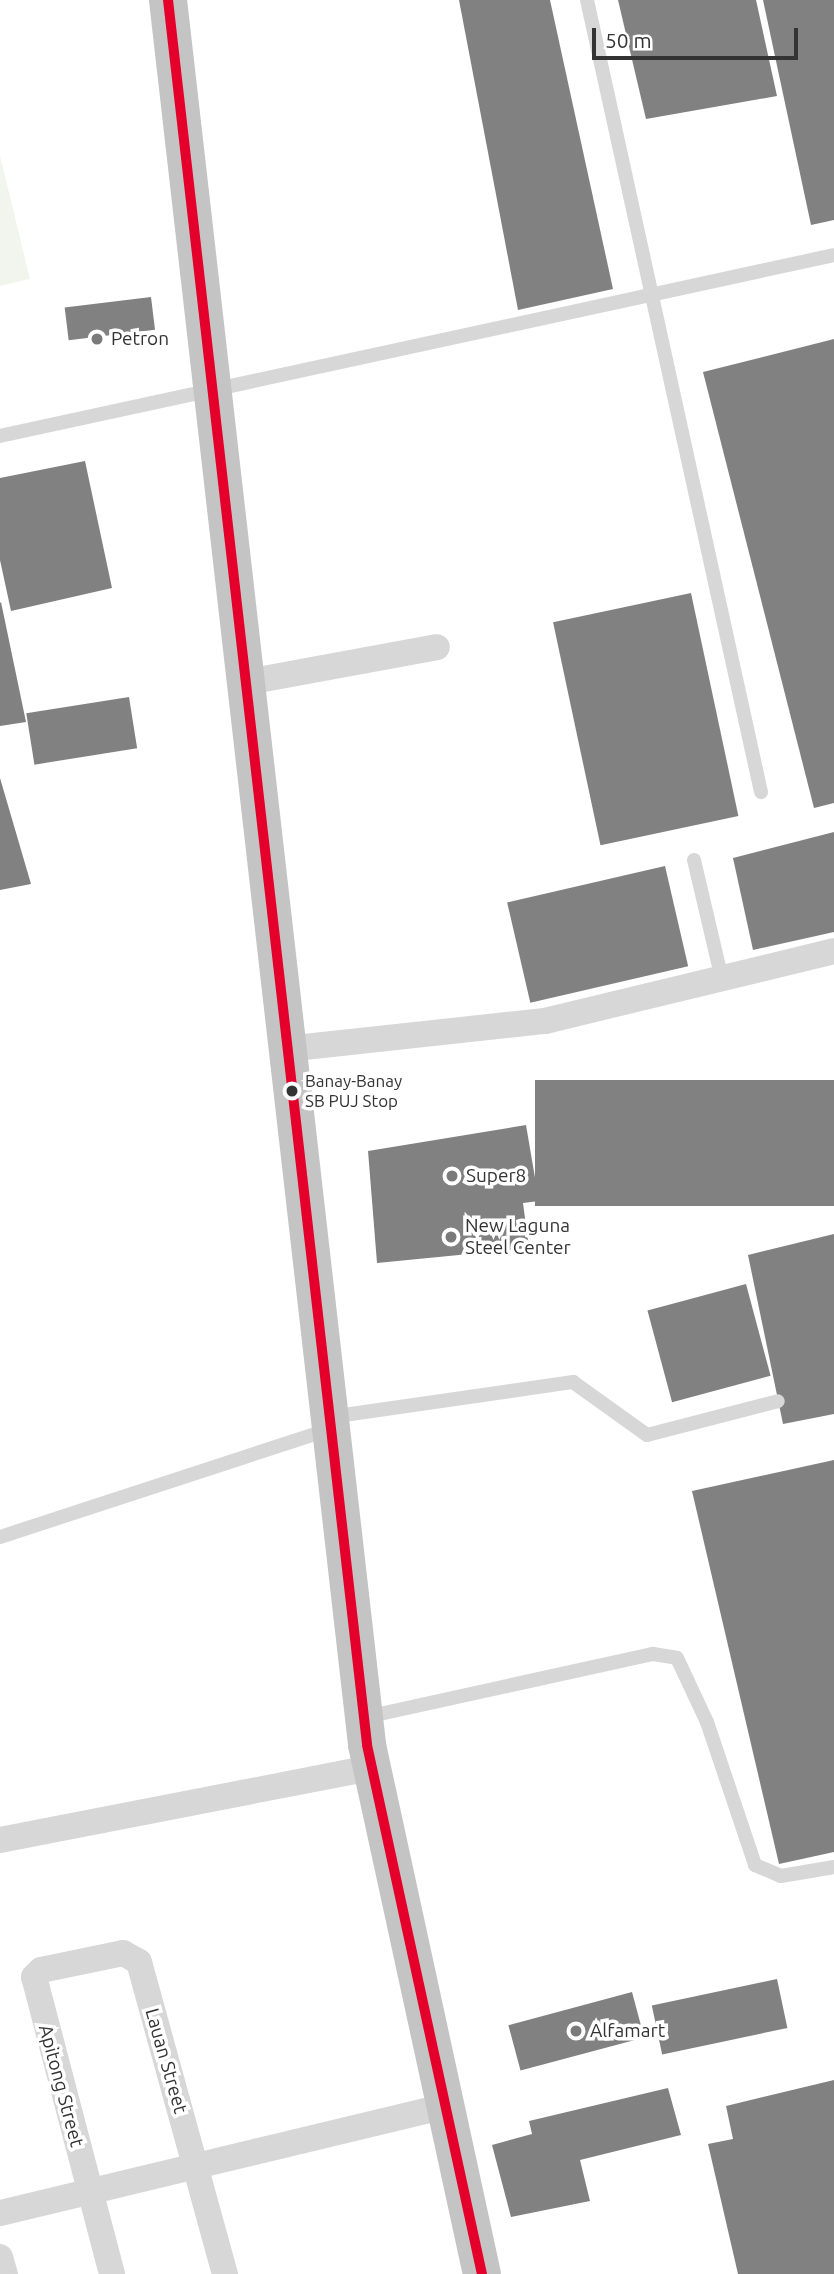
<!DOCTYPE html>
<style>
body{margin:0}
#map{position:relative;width:834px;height:2274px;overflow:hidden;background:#fff;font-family:Ubuntu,sans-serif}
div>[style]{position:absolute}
.green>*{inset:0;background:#f1f5ed}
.building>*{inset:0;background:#818181;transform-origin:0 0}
.lane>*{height:14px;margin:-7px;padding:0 7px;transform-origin:7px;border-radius:7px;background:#d7d7d7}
.street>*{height:26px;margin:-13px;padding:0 13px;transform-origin:13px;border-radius:13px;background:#d7d7d7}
.highway>*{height:38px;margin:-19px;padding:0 19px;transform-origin:19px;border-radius:19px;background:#c4c4c4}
.bus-1>*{height:10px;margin:-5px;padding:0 5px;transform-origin:5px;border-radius:5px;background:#e4002b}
.dots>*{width:19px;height:19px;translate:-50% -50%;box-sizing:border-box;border:4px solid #fff;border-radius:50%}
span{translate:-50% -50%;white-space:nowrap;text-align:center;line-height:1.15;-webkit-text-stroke:7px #fff;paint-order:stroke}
.bus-label{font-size:17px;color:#333}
.left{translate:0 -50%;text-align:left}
.poi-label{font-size:19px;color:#333}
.street-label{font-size:19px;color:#333}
.scale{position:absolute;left:592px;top:28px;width:206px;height:32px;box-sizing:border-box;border:4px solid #333;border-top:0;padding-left:9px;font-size:21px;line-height:24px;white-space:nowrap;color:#333;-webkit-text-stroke:5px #fff;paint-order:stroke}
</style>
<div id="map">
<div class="green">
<i style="clip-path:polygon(0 156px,30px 279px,0 286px)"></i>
</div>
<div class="building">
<i style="clip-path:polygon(459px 0,550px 0,613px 289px,518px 310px)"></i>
<i style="clip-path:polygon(618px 0,756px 0,777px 96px,646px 119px)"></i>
<i style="clip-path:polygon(763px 0,834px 0,834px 220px,811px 225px)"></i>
<i style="left:151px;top:297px;width:33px;height:87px;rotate:83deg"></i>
<i style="clip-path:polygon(834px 339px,834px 803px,814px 808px,703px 372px)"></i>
<i style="clip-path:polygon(85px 461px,112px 588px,11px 611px,0 560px,0 478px)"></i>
<i style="left:691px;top:593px;width:228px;height:141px;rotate:78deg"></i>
<i style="clip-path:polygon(1px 602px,26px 722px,0 726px,0 603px)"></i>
<i style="left:129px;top:697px;width:52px;height:104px;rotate:81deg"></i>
<i style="clip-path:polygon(0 778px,31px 884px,0 890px)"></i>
<i style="clip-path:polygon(834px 832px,834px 932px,753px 950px,733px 858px)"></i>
<i style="left:665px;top:866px;width:103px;height:162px;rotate:77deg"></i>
<i style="left:834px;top:1080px;width:126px;height:299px;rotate:90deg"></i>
<i style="clip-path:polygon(526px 1125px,539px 1201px,523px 1203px,529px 1248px,377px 1263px,368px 1151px)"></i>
<i style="clip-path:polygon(834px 1234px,834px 1414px,783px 1424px,748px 1255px)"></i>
<i style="left:746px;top:1284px;width:95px;height:102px;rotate:75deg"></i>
<i style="clip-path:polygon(834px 1460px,834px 1852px,779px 1864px,692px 1491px)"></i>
<i style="left:777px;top:1979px;width:50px;height:128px;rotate:78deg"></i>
<i style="left:632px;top:1992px;width:47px;height:128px;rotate:75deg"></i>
<i style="clip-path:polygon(834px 2080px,834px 2274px,738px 2274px,708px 2144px,733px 2139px,726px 2106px)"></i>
<i style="clip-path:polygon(668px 2088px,681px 2135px,580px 2160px,590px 2201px,511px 2217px,492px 2145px,532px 2134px,529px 2121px)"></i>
</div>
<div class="lane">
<i style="left:587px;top:0;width:811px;rotate:77.61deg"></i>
<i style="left:0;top:436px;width:853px;rotate:-12.24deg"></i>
<i style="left:694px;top:860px;width:122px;rotate:76.8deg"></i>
<i style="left:330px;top:1417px;width:246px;rotate:-8.2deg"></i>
<i style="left:573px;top:1382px;width:91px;rotate:35.6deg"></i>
<i style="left:647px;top:1435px;width:135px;rotate:-14.5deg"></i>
<i style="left:0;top:1537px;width:345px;rotate:-18.1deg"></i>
<i style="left:366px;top:1717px;width:294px;rotate:-12.4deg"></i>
<i style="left:653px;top:1654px;width:24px;rotate:9deg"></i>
<i style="left:677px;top:1658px;width:71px;rotate:64.9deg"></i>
<i style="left:707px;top:1722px;width:151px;rotate:71.4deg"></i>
<i style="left:755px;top:1865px;width:28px;rotate:23deg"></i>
<i style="left:781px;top:1876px;width:54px;rotate:-9.6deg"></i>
</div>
<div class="street">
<i style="left:247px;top:682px;width:193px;rotate:-10.4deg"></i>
<i style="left:286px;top:1049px;width:261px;rotate:-6.2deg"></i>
<i style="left:545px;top:1021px;width:297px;rotate:-13.6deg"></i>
<i style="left:0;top:1840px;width:378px;rotate:-11deg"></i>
<i style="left:0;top:2213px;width:454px;rotate:-13.5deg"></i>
<i style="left:0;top:2257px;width:18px;rotate:74deg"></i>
<i style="left:112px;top:2274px;width:307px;rotate:-104.7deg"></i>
<i style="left:34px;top:1977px;width:10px;rotate:-45deg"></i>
<i style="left:41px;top:1970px;width:84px;rotate:-11.7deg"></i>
<i style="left:123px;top:1953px;width:18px;rotate:29deg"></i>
<i style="left:139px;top:1962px;width:324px;rotate:74.6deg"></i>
</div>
<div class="highway">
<i style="left:168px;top:0;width:1756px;rotate:83.49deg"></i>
<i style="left:367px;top:1745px;width:541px;rotate:77.74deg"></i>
</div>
<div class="bus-1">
<i style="left:168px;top:0;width:1756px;rotate:83.49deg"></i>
<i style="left:367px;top:1745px;width:541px;rotate:77.74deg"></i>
</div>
<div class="dots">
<i style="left:97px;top:339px;background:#7a7a7a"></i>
<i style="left:292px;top:1091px;background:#333"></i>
<i style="left:452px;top:1176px;background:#7a7a7a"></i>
<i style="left:451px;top:1237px;background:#7a7a7a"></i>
<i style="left:576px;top:2031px;background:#7a7a7a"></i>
</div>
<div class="bus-label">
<span class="left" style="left:305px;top:1091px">Banay-Banay<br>SB PUJ Stop</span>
</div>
<div class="poi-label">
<span class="left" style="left:111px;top:339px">Petron</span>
<span class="left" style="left:466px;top:1176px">Super8</span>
<span class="left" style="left:465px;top:1237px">New Laguna<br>Steel Center</span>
<span class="left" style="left:590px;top:2031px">Alfamart</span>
</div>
<div class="street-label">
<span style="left:166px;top:2061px;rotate:74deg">Lauan Street</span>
<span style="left:61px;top:2086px;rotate:75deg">Apitong Street</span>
</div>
<div class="scale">50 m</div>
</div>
